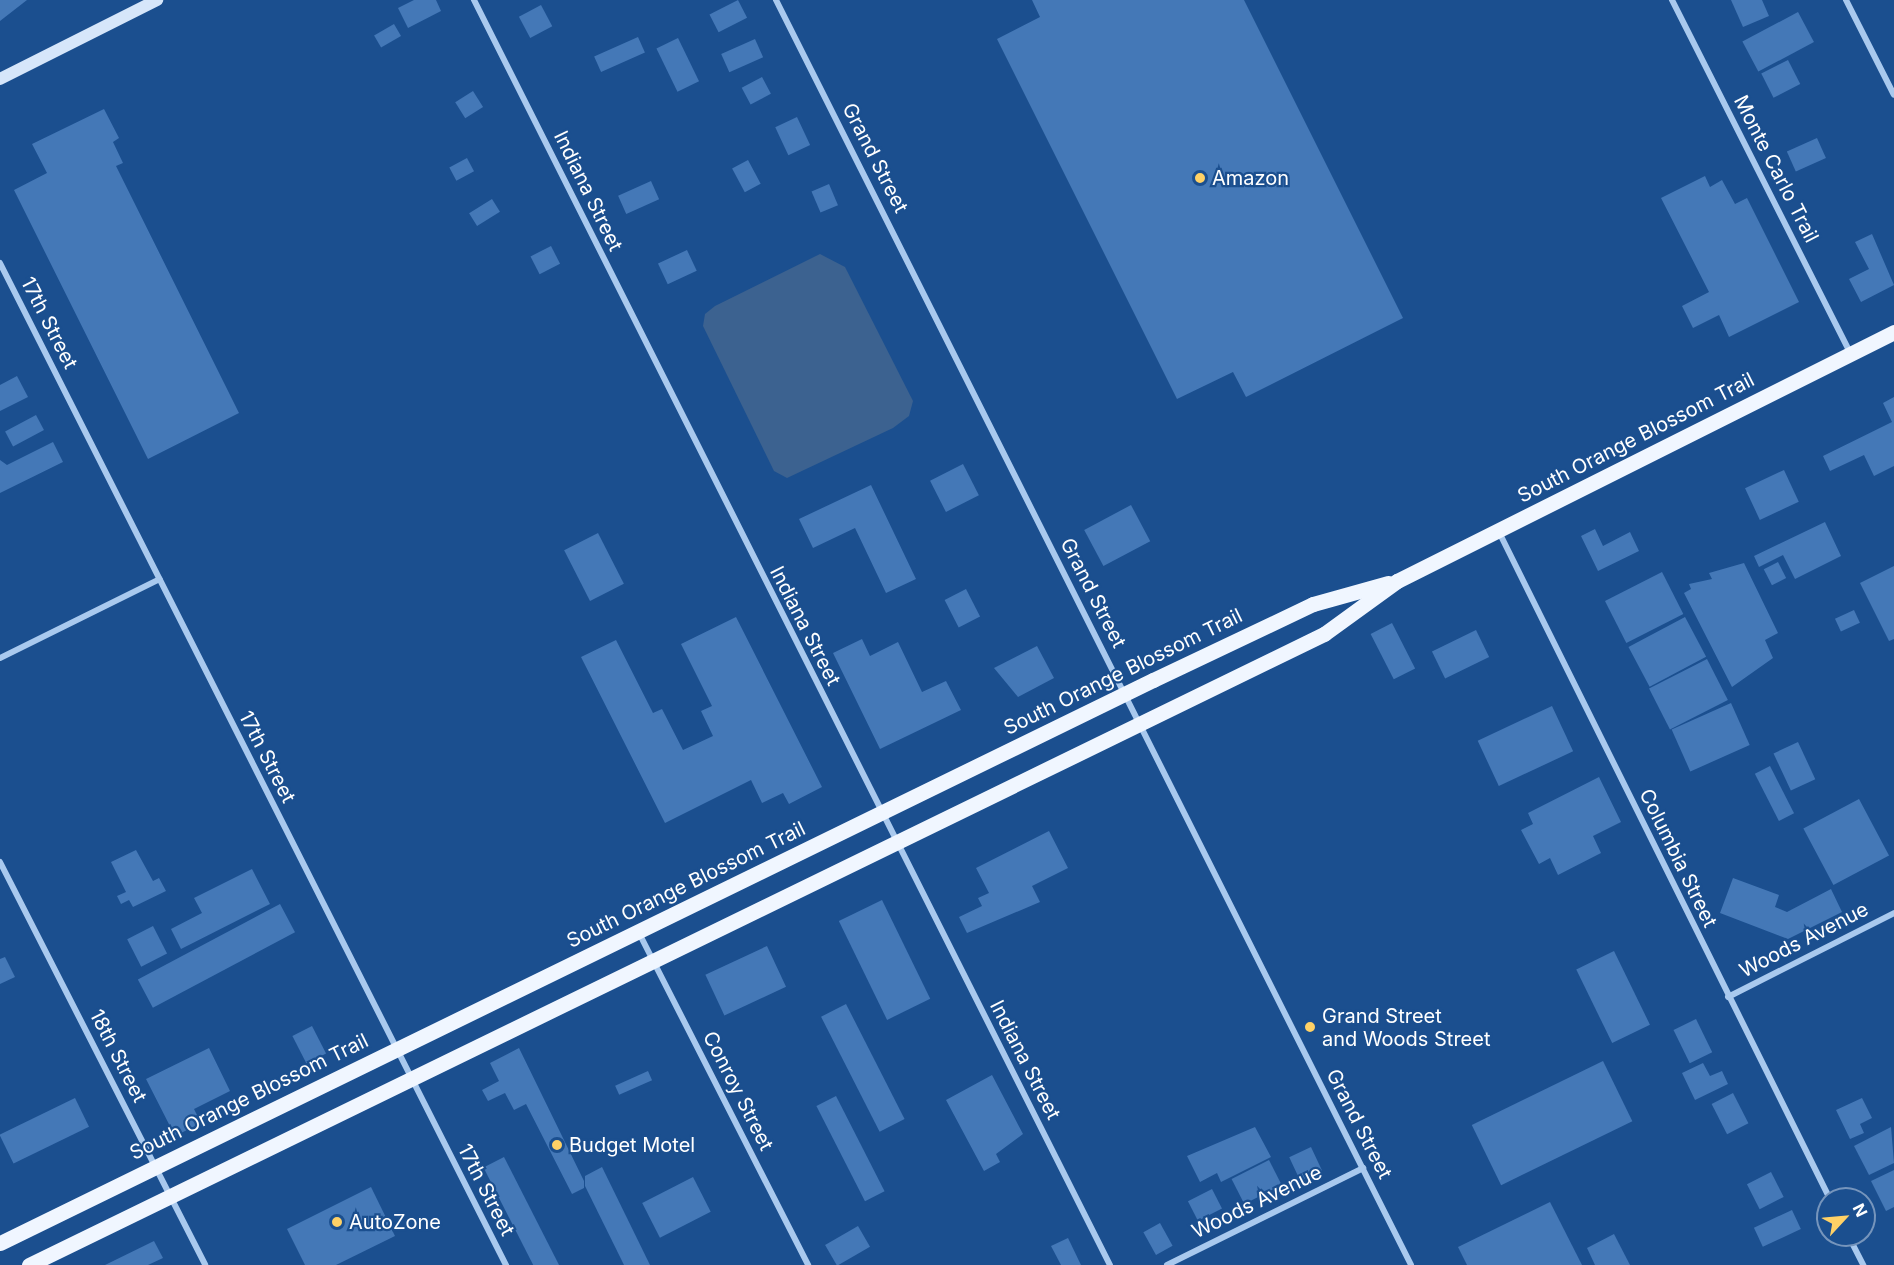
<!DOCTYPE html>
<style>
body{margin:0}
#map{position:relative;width:1894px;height:1265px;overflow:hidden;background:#1b4f8f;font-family:Inter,sans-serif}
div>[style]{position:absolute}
.water>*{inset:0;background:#3c6290}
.building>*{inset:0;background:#4478b7;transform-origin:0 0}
.street>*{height:6px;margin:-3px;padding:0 3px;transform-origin:3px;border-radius:3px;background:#a9c9ee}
.secondary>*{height:12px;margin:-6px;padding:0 6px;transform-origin:6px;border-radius:6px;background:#d6e6fa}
.primary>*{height:15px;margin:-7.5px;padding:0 7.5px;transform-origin:7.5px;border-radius:7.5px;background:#f0f6ff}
.dots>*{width:16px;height:16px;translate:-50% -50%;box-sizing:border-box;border:3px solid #1b4f8f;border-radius:50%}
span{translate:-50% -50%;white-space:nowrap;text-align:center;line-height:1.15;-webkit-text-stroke:4.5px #1b4f8f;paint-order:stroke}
.street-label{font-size:20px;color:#fff}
.poi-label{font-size:20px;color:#fff}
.left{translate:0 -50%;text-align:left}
.north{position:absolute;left:1816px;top:1187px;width:60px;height:60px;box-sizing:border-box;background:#1b4f8f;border:2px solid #7695bc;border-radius:50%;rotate:64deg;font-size:16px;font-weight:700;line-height:24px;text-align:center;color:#fff}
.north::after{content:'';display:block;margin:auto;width:21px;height:27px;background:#ffd166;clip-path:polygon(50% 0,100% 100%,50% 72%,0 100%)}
</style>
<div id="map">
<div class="water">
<i style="clip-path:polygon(820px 254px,845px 267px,913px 401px,909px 416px,893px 428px,787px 478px,774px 471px,703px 326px,705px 314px,715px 306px)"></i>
</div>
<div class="building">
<i style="clip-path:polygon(0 0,27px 0,0 21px)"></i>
<i style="clip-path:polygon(414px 0,436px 0,441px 11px,408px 28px,398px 8px)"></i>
<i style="left:738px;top:0;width:20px;height:32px;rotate:63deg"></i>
<i style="clip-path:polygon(1032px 0,1244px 0,1403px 318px,1246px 397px,1233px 372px,1177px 399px,997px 39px,1040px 17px)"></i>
<i style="clip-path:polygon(1731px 0,1762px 0,1769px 16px,1743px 27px)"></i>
<i style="left:541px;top:5px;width:24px;height:25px;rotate:62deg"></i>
<i style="left:1798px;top:12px;width:34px;height:63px;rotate:62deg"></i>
<i style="left:394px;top:24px;width:14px;height:23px;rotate:60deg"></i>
<i style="left:638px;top:37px;width:17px;height:48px;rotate:66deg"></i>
<i style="left:678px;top:38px;width:48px;height:24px;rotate:64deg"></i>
<i style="left:755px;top:39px;width:20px;height:37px;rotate:66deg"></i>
<i style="left:1788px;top:60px;width:27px;height:30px;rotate:63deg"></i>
<i style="left:762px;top:77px;width:19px;height:23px;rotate:62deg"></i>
<i style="left:473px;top:91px;width:19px;height:21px;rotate:58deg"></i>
<i style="clip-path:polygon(104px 109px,119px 138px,113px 142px,123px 163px,116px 166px,239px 413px,148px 459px,14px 190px,47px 173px,32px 144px)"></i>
<i style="left:797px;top:117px;width:31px;height:24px;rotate:65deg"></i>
<i style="left:1817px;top:138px;width:22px;height:33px;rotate:66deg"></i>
<i style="left:467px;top:158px;width:15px;height:20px;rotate:62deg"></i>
<i style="left:748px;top:160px;width:27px;height:18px;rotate:62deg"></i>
<i style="clip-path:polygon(1705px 176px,1710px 187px,1722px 180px,1735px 204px,1747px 198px,1799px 302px,1729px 337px,1719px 315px,1693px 328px,1682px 306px,1709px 292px,1661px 198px)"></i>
<i style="left:651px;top:181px;width:20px;height:36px;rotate:66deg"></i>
<i style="left:829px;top:184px;width:23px;height:19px;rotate:67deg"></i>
<i style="left:492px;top:199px;width:15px;height:27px;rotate:58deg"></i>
<i style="clip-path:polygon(1872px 234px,1894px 285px,1861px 302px,1849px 279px,1869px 269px,1855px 242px)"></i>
<i style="left:551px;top:246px;width:20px;height:23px;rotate:63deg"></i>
<i style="left:687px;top:250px;width:23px;height:32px;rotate:65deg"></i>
<i style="clip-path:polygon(17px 376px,28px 397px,0 411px,0 385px)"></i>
<i style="clip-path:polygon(1894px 397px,1894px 466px,1874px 476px,1864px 455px,1830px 471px,1823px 456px,1892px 422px,1883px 403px)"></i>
<i style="left:36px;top:415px;width:17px;height:35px;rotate:62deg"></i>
<i style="clip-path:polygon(53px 442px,63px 462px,0 493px,0 460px,7px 465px)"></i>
<i style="left:963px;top:464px;width:35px;height:37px;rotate:63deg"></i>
<i style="left:1784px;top:470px;width:35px;height:43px;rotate:65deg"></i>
<i style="clip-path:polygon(871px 485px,916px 579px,886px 593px,855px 528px,813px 548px,799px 519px)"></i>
<i style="left:1131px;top:505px;width:41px;height:53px;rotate:62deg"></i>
<i style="clip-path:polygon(1825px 522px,1841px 556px,1795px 579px,1783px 555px,1759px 567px,1754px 556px)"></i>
<i style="clip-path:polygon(1595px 529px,1603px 546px,1630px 532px,1639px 551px,1598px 571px,1581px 536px)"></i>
<i style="left:598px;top:533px;width:57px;height:38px;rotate:63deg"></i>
<i style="left:1778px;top:562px;width:18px;height:16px;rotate:63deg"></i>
<i style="clip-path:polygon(1744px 563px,1778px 633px,1765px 640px,1773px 658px,1732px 687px,1684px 593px,1691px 589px,1689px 584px,1712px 579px,1709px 573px)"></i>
<i style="clip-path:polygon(1894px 566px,1894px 639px,1889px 641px,1860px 583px)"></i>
<i style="left:1662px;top:572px;width:47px;height:64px;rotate:63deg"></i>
<i style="left:966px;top:589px;width:31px;height:24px;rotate:63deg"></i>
<i style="left:1854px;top:610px;width:14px;height:21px;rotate:65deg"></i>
<i style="clip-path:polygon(736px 617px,822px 787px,789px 804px,783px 793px,762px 803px,751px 780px,665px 823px,581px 657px,616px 640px,653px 713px,662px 709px,683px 750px,713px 736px,701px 711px,712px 706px,681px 644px)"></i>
<i style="left:1685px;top:617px;width:45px;height:64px;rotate:62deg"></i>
<i style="left:1392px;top:623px;width:51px;height:24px;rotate:63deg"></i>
<i style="left:1476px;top:630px;width:30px;height:49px;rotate:64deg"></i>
<i style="clip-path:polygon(862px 639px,870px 656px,898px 642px,922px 692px,946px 681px,961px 710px,880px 749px,833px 653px)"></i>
<i style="clip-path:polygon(1037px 646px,1054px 678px,1018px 697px,994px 668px)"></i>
<i style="left:1707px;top:659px;width:46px;height:65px;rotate:63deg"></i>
<i style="left:1731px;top:703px;width:46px;height:65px;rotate:66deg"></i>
<i style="left:1552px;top:706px;width:50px;height:82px;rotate:65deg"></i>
<i style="left:1798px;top:742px;width:41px;height:27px;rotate:65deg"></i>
<i style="left:1770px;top:766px;width:53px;height:17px;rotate:63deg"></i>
<i style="clip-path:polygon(1599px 777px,1621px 822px,1593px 836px,1601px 853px,1558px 875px,1550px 858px,1539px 864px,1521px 830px,1533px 824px,1528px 813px)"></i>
<i style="left:1859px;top:799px;width:64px;height:63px;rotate:62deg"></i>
<i style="clip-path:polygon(1049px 831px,1068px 868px,1032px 886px,1040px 902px,967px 933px,959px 917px,982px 906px,978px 898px,989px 893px,976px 868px)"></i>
<i style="clip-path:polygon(136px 850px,153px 881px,159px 878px,166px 891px,133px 907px,129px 900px,121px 904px,117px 896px,126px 892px,111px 862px)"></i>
<i style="clip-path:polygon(252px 869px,270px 904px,181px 949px,171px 929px,202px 913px,194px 898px)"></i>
<i style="clip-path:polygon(1733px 878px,1779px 895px,1775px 907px,1787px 912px,1831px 889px,1842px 912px,1788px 939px,1720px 913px)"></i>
<i style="left:882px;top:900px;width:110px;height:48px;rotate:64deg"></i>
<i style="left:280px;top:904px;width:32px;height:161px;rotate:62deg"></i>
<i style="left:153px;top:926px;width:31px;height:29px;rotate:63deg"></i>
<i style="left:767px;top:946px;width:45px;height:68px;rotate:65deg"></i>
<i style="left:1614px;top:951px;width:82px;height:42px;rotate:64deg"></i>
<i style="clip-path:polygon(5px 957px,15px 977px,0 984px,0 959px)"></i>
<i style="left:846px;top:1004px;width:129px;height:28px;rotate:63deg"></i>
<i style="left:1696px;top:1019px;width:37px;height:25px;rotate:64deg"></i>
<i style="left:312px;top:1026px;width:31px;height:22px;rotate:63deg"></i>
<i style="clip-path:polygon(209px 1048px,230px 1091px,194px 1109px,201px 1123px,175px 1136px,146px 1079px)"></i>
<i style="clip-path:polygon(519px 1048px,584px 1181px,584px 1188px,572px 1194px,526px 1104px,514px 1110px,505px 1093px,488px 1101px,482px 1090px,499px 1081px,490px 1063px)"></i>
<i style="left:1603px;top:1061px;width:67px;height:146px;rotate:64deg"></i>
<i style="clip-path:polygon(1703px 1063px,1710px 1076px,1722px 1071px,1728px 1084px,1695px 1100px,1682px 1073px)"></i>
<i style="left:648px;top:1071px;width:10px;height:36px;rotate:66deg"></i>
<i style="clip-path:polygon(992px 1075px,1023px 1134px,996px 1154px,1000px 1162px,984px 1171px,946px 1100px)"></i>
<i style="left:1733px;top:1093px;width:34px;height:24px;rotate:63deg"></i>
<i style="left:836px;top:1096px;width:107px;height:22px;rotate:63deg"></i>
<i style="left:75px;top:1098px;width:32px;height:84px;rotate:64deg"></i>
<i style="clip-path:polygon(1862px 1098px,1872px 1118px,1860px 1124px,1864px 1133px,1850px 1139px,1836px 1110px)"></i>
<i style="clip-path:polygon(1255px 1127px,1271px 1157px,1221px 1182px,1217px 1173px,1200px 1182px,1187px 1156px)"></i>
<i style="clip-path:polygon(1891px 1127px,1894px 1163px,1869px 1175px,1854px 1146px)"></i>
<i style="left:1311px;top:1147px;width:26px;height:24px;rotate:65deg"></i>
<i style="left:504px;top:1157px;width:121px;height:23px;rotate:63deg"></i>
<i style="left:1269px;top:1160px;width:28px;height:42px;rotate:63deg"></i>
<i style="clip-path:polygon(602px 1167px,650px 1265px,624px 1265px,585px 1186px,585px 1176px)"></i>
<i style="clip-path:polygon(1894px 1170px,1894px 1207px,1886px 1211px,1871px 1181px)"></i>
<i style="left:1771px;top:1172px;width:28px;height:27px;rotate:63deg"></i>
<i style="left:693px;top:1177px;width:39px;height:57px;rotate:63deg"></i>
<i style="clip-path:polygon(371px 1187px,395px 1236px,336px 1265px,305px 1265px,287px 1229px)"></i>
<i style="left:1212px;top:1189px;width:22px;height:27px;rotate:63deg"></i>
<i style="clip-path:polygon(1550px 1202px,1582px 1265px,1467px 1265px,1458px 1247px)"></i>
<i style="left:1792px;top:1210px;width:21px;height:42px;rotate:65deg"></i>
<i style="left:1160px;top:1223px;width:26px;height:19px;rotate:61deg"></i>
<i style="left:858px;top:1226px;width:24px;height:38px;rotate:60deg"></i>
<i style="clip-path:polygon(1614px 1234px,1630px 1265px,1595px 1265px,1587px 1248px)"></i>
<i style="clip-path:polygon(1068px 1238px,1081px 1265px,1061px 1265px,1051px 1246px)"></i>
<i style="clip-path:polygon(154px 1241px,163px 1258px,148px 1265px,105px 1265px)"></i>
</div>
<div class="street">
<i style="left:474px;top:0;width:1416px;rotate:63.31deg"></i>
<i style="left:776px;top:0;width:1415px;rotate:63.34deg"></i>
<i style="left:1672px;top:0;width:395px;rotate:63.2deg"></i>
<i style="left:1846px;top:0;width:106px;rotate:63.2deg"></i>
<i style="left:0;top:263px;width:1123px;rotate:63.21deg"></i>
<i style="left:1499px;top:532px;width:745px;rotate:63.61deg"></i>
<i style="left:0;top:658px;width:178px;rotate:-26.3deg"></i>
<i style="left:0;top:862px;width:452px;rotate:63deg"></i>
<i style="left:638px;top:931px;width:375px;rotate:63deg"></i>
<i style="left:1728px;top:997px;width:186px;rotate:-26.8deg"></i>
<i style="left:1848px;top:1235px;width:34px;rotate:63deg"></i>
<i style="left:1167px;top:1265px;width:219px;rotate:-26.3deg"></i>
</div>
<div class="secondary">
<i style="left:0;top:79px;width:176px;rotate:-26.7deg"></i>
</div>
<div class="primary">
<i style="left:0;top:1243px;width:1283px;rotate:-26.03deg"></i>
<i style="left:1153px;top:680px;width:177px;rotate:-25.4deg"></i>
<i style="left:1313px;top:604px;width:78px;rotate:-15.6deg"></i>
<i style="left:29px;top:1265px;width:1441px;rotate:-25.98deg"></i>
<i style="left:1324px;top:634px;width:90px;rotate:-36deg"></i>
<i style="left:1397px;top:581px;width:556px;rotate:-26.61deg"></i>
</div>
<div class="dots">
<i style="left:1200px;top:178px;background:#ffd166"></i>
<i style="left:1310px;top:1027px;background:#ffd166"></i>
<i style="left:557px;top:1145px;background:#ffd166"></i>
<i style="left:337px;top:1222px;background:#ffd166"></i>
</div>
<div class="street-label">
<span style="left:875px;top:158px;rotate:63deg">Grand Street</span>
<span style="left:1776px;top:169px;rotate:63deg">Monte Carlo Trail</span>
<span style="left:588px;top:191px;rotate:64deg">Indiana Street</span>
<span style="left:49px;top:323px;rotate:63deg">17th Street</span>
<span style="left:1636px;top:438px;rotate:-27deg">South Orange Blossom Trail</span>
<span style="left:1093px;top:593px;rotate:63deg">Grand Street</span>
<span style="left:805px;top:626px;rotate:63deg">Indiana Street</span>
<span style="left:1123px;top:672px;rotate:-26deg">South Orange Blossom Trail</span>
<span style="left:267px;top:757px;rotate:63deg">17th Street</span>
<span style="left:1678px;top:858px;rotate:64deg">Columbia Street</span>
<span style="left:686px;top:885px;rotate:-26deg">South Orange Blossom Trail</span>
<span style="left:1804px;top:940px;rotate:-27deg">Woods Avenue</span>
<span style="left:118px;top:1056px;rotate:63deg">18th Street</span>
<span style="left:1025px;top:1060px;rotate:63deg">Indiana Street</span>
<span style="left:738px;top:1091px;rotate:63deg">Conroy Street</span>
<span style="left:249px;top:1097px;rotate:-26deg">South Orange Blossom Trail</span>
<span style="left:1359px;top:1124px;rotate:63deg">Grand Street</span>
<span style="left:486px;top:1190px;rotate:63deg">17th Street</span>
<span style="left:1257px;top:1202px;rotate:-26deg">Woods Avenue</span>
</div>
<div class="poi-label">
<span class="left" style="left:1212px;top:178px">Amazon</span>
<span class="left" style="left:1322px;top:1028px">Grand Street<br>and Woods Street</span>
<span class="left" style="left:569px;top:1145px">Budget Motel</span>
<span class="left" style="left:349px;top:1222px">AutoZone</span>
</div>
<div class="north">N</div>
</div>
